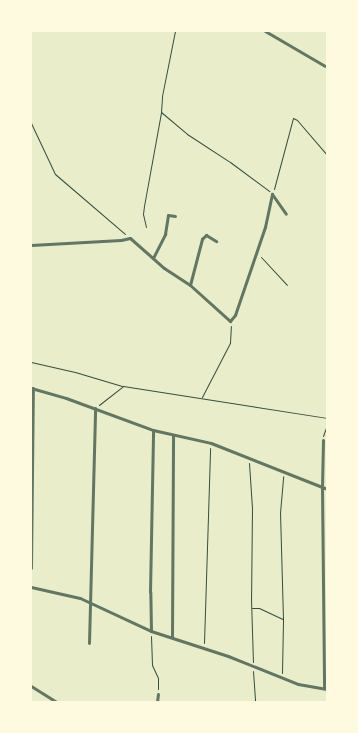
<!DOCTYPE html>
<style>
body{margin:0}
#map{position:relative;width:358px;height:733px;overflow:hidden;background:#e9edc9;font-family:"DejaVu Sans",sans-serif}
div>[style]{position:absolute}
.path>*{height:1px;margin:-0.5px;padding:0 0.5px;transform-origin:0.5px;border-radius:0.5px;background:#344e41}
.minor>*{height:3px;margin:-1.5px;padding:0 1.5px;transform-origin:1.5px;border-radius:1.5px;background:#617663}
span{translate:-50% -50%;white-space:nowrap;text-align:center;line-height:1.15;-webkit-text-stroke:3.5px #fefae0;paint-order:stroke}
.frame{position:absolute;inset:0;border:32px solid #fefae0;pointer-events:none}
</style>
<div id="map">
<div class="path">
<i style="left:161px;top:112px;width:34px;rotate:40deg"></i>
<i style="left:187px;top:134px;width:51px;rotate:33.1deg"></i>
<i style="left:230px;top:162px;width:49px;rotate:36.6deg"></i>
<i style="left:31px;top:123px;width:56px;rotate:64.8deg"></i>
<i style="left:55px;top:174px;width:92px;rotate:40.6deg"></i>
<i style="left:274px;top:189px;width:73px;rotate:-75deg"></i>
<i style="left:293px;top:118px;width:4px;rotate:27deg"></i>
<i style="left:297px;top:120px;width:46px;rotate:49.4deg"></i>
<i style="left:146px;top:227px;width:13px;rotate:-103deg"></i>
<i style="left:143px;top:214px;width:8px;rotate:-83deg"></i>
<i style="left:144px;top:206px;width:96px;rotate:-79.7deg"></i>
<i style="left:161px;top:112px;width:16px;rotate:-86deg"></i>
<i style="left:162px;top:96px;width:66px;rotate:-78.7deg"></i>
<i style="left:261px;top:257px;width:38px;rotate:47deg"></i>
<i style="left:31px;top:362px;width:45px;rotate:12.8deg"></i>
<i style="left:75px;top:372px;width:49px;rotate:16.6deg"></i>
<i style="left:202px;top:397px;width:61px;rotate:-62.6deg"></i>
<i style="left:230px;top:343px;width:17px;rotate:-87deg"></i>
<i style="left:99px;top:405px;width:31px;rotate:-38deg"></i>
<i style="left:123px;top:386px;width:206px;rotate:8.9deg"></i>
<i style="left:323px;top:436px;width:12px;rotate:-70deg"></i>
<i style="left:249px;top:463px;width:45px;rotate:86.2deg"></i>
<i style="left:252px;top:508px;width:91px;rotate:90.6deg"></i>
<i style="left:251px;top:599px;width:63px;rotate:88.2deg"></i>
<i style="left:252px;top:608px;width:7px"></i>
<i style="left:259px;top:608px;width:26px;rotate:25deg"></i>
<i style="left:151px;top:636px;width:29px;rotate:88deg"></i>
<i style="left:152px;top:665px;width:14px;rotate:65deg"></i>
<i style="left:158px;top:678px;width:11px;rotate:90deg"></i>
<i style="left:204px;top:643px;width:195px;rotate:-88.2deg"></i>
<i style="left:253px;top:671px;width:31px;rotate:86deg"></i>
<i style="left:282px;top:673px;width:54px;rotate:-88.9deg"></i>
<i style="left:283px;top:619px;width:106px;rotate:-91.6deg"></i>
<i style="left:280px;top:513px;width:37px;rotate:-85deg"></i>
</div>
<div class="minor">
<i style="left:265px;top:31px;width:69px;rotate:30.3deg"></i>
<i style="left:272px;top:194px;width:24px;rotate:55deg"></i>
<i style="left:31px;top:245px;width:90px;rotate:-3.2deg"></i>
<i style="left:121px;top:240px;width:9px;rotate:-13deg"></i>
<i style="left:130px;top:238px;width:45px;rotate:41.4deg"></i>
<i style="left:164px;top:268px;width:31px;rotate:33deg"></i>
<i style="left:190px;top:285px;width:54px;rotate:42deg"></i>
<i style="left:230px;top:321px;width:8px;rotate:-50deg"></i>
<i style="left:235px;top:315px;width:93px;rotate:-71.2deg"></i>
<i style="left:265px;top:227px;width:34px;rotate:-78deg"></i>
<i style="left:153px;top:258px;width:27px;rotate:-63deg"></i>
<i style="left:165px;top:234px;width:19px;rotate:-81deg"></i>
<i style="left:168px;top:215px;width:7px;rotate:8deg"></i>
<i style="left:190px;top:285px;width:48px;rotate:-75.4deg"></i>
<i style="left:202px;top:239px;width:6px;rotate:-45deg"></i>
<i style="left:206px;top:235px;width:12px;rotate:31deg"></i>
<i style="left:31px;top:388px;width:36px;rotate:16deg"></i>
<i style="left:66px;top:398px;width:93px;rotate:20.2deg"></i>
<i style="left:153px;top:430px;width:59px;rotate:12.6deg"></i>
<i style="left:211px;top:443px;width:125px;rotate:21.6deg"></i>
<i style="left:323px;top:440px;width:47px;rotate:91.2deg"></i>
<i style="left:322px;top:487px;width:201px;rotate:89.4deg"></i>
<i style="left:31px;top:568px;width:180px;rotate:-89.4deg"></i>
<i style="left:31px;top:587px;width:50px;rotate:12.7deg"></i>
<i style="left:80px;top:598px;width:78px;rotate:24.9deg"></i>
<i style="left:151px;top:631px;width:81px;rotate:18deg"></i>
<i style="left:228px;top:656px;width:75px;rotate:21.8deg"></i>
<i style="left:298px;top:684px;width:29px;rotate:10deg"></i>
<i style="left:151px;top:631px;width:39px;rotate:-91deg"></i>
<i style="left:150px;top:592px;width:162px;rotate:-88.9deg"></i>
<i style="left:172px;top:637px;width:201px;rotate:-89.7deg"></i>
<i style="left:89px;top:643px;width:235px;rotate:-88.5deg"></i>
<i style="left:31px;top:686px;width:31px;rotate:32deg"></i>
<i style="left:157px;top:702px;width:8px;rotate:-83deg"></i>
</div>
<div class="frame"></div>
</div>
